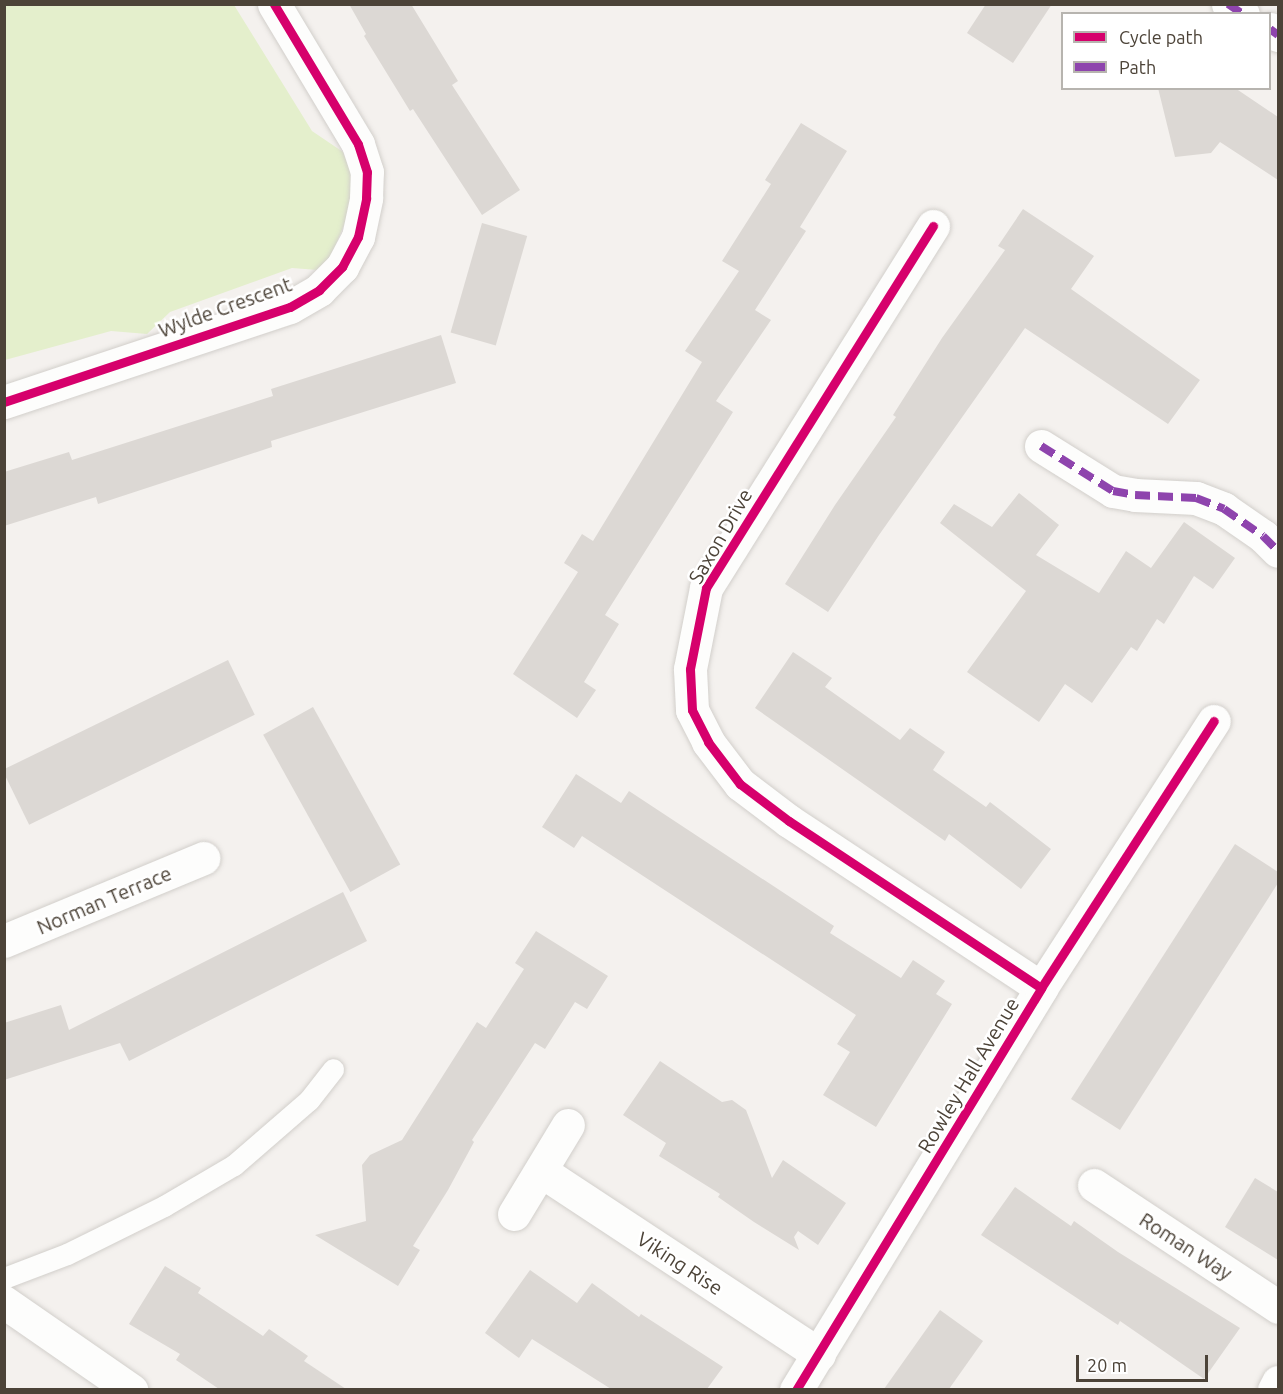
<!DOCTYPE html>
<style>
body{margin:0}
#map{position:relative;width:1283px;height:1394px;overflow:hidden;background:#f4f1ee;font-family:Ubuntu,sans-serif}
div>[style]{position:absolute}
.green>*{inset:0;background:#e4efcc}
.building>*{inset:0;background:#dcd8d4;transform-origin:0 0}
.roads{filter:drop-shadow(0 0 2px #d2cfcb) drop-shadow(0 0 2px #d2cfcb)}
.service>*{height:21px;margin:-10.5px;padding:0 10.5px;transform-origin:10.5px;border-radius:10.5px;background:#fdfdfc}
.minor>*{height:33px;margin:-16.5px;padding:0 16.5px;transform-origin:16.5px;border-radius:16.5px;background:#fdfdfc}
.quiet>*{height:8px;margin-top:-4px;transform-origin:0;background:repeating-linear-gradient(90deg,#8e44ad 0 15px,transparent 0 23px)}
.cycleway>*{height:9px;margin:-4.5px;padding:0 4.5px;transform-origin:4.5px;border-radius:4.5px;background:#d6006c}
span{translate:-50% -50%;white-space:nowrap;text-align:center;line-height:1.15;-webkit-text-stroke:5px #fff;paint-order:stroke}
.street-label{font-size:20px;color:#4c4338}
.frame{position:absolute;inset:0;border:6px solid #4c4338;pointer-events:none}
.legend{position:absolute;left:1061px;top:12px;width:210px;height:78px;box-sizing:border-box;background:#fff;border:2px solid #b7b4af;margin:0;padding:8px 10px;list-style:none;font-size:18px;color:#4c4338}
.legend li{display:flex;align-items:center;gap:12px;height:30px}
.legend b{width:30px;border:2px solid #b7b4af}
.scale{position:absolute;left:1076px;top:1355px;width:132px;height:27px;box-sizing:border-box;border:3px solid #4c4338;border-top:0;padding-left:8px;font-size:18px;line-height:21px;white-space:nowrap;color:#4c4338;-webkit-text-stroke:4px #fff;paint-order:stroke}
</style>
<div id="map">
<div class="green">
<i style="clip-path:polygon(5px 5px,234px 5px,312px 131px,343px 152px,350px 170px,352px 191px,346px 220px,331px 256px,318px 270px,292px 268px,170px 312px,147px 334px,111px 331px,5px 360px)"></i>
</div>
<div class="building">
<i style="clip-path:polygon(349px 4px,411px 4px,458px 81px,452px 85px,520px 190px,482px 215px,413px 109px,410px 111px,364px 36px,366px 34px)"></i>
<i style="clip-path:polygon(986px 4px,1052px 4px,1013px 63px,967px 33px)"></i>
<i style="clip-path:polygon(1158px 88px,1235px 88px,1278px 117px,1278px 180px,1220px 142px,1211px 153px,1175px 157px)"></i>
<i style="clip-path:polygon(801px 123px,847px 151px,800px 227px,806px 231px,755px 310px,771px 320px,716px 401px,733px 412px,605px 615px,619px 624px,584px 682px,596px 690px,577px 718px,513px 674px,578px 572px,564px 563px,582px 534px,593px 541px,702px 362px,685px 351px,739px 271px,722px 261px,771px 184px,765px 180px)"></i>
<i style="clip-path:polygon(1023px 209px,1094px 256px,1071px 289px,1200px 380px,1168px 424px,1025px 328px,879px 535px,828px 612px,785px 584px,835px 505px,896px 417px,893px 415px,942px 338px,1005px 250px,998px 246px)"></i>
<i style="left:482px;top:223px;width:47px;height:114px;rotate:16deg"></i>
<i style="clip-path:polygon(441px 335px,456px 383px,271px 441px,272px 447px,98px 504px,96px 497px,4px 526px,4px 472px,69px 452px,72px 460px,273px 396px,271px 389px)"></i>
<i style="clip-path:polygon(1019px 493px,1059px 525px,1036px 555px,1099px 593px,1126px 551px,1151px 568px,1184px 522px,1235px 558px,1213px 589px,1194px 576px,1164px 624px,1157px 619px,1137px 651px,1131px 647px,1092px 703px,1065px 684px,1039px 722px,967px 672px,1026px 591px,940px 523px,954px 504px,992px 527px)"></i>
<i style="clip-path:polygon(793px 652px,832px 678px,825px 687px,900px 740px,910px 728px,945px 752px,933px 770px,986px 807px,990px 802px,1051px 849px,1021px 889px,949px 834px,945px 841px,755px 708px)"></i>
<i style="left:228px;top:660px;width:61px;height:251px;rotate:64deg"></i>
<i style="left:313px;top:707px;width:180px;height:57px;rotate:61deg"></i>
<i style="clip-path:polygon(576px 774px,621px 803px,629px 791px,834px 926px,830px 933px,901px 978px,913px 960px,945px 981px,936px 994px,952px 1004px,876px 1127px,823px 1095px,850px 1052px,837px 1044px,856px 1015px,582px 836px,574px 848px,542px 827px)"></i>
<i style="clip-path:polygon(1235px 844px,1278px 872px,1278px 883px,1120px 1130px,1071px 1099px)"></i>
<i style="clip-path:polygon(343px 892px,367px 941px,129px 1061px,120px 1043px,4px 1080px,4px 1023px,61px 1005px,69px 1030px)"></i>
<i style="clip-path:polygon(536px 931px,608px 976px,587px 1009px,575px 1002px,545px 1049px,535px 1043px,472px 1140px,474px 1142px,448px 1190px,413px 1246px,420px 1250px,398px 1286px,315px 1235px,366px 1221px,362px 1165px,370px 1155px,402px 1140px,477px 1022px,486px 1028px,524px 969px,515px 963px)"></i>
<i style="clip-path:polygon(660px 1061px,722px 1102px,732px 1100px,746px 1110px,772px 1178px,783px 1160px,846px 1203px,818px 1245px,798px 1231px,794px 1237px,799px 1250px,754px 1222px,718px 1197px,720px 1194px,659px 1156px,666px 1143px,623px 1115px)"></i>
<i style="clip-path:polygon(1255px 1178px,1278px 1192px,1278px 1260px,1225px 1227px)"></i>
<i style="clip-path:polygon(1015px 1187px,1071px 1226px,1074px 1221px,1118px 1252px,1240px 1328px,1204px 1379px,1120px 1321px,1118px 1325px,981px 1235px)"></i>
<i style="clip-path:polygon(165px 1266px,201px 1288px,198px 1293px,263px 1336px,269px 1329px,308px 1356px,304px 1361px,346px 1389px,219px 1389px,176px 1360px,180px 1354px,129px 1324px)"></i>
<i style="clip-path:polygon(530px 1270px,577px 1303px,592px 1283px,639px 1317px,641px 1314px,723px 1367px,707px 1389px,611px 1389px,532px 1339px,519px 1358px,485px 1333px)"></i>
<i style="clip-path:polygon(940px 1310px,983px 1341px,949px 1389px,884px 1389px)"></i>
</div>
<div class="roads">
<div class="service">
<i style="left:4px;top:1278px;width:67px;rotate:-20.9deg"></i>
<i style="left:67px;top:1254px;width:108px;rotate:-26.3deg"></i>
<i style="left:164px;top:1206px;width:81px;rotate:-30.4deg"></i>
<i style="left:234px;top:1165px;width:99px;rotate:-40.9deg"></i>
<i style="left:309px;top:1100px;width:39px;rotate:-52deg"></i>
</div>
<div class="minor">
<i style="left:1228px;top:4px;width:18px;rotate:34deg"></i>
<i style="left:1270px;top:29px;width:10px;rotate:37deg"></i>
<i style="left:933px;top:226px;width:427px;rotate:122.1deg"></i>
<i style="left:706px;top:588px;width:83px;rotate:101.2deg"></i>
<i style="left:690px;top:669px;width:41px;rotate:87.2deg"></i>
<i style="left:692px;top:710px;width:36px;rotate:63deg"></i>
<i style="left:708px;top:742px;width:53px;rotate:52.7deg"></i>
<i style="left:740px;top:784px;width:61px;rotate:37.1deg"></i>
<i style="left:789px;top:821px;width:302px;rotate:33.5deg"></i>
<i style="left:4px;top:402px;width:301px;rotate:-18.4deg"></i>
<i style="left:290px;top:307px;width:34px;rotate:-30deg"></i>
<i style="left:319px;top:290px;width:33px;rotate:-45deg"></i>
<i style="left:342px;top:267px;width:34px;rotate:-62deg"></i>
<i style="left:358px;top:237px;width:40px;rotate:-78deg"></i>
<i style="left:366px;top:198px;width:26px;rotate:-88deg"></i>
<i style="left:367px;top:172px;width:29px;rotate:-108deg"></i>
<i style="left:358px;top:144px;width:163px;rotate:-121deg"></i>
<i style="left:1041px;top:446px;width:85px;rotate:32deg"></i>
<i style="left:1113px;top:491px;width:22px;rotate:10deg"></i>
<i style="left:1135px;top:495px;width:61px;rotate:2.8deg"></i>
<i style="left:1196px;top:498px;width:30px;rotate:21deg"></i>
<i style="left:1224px;top:509px;width:47px;rotate:34.7deg"></i>
<i style="left:1263px;top:536px;width:21px;rotate:45deg"></i>
<i style="left:4px;top:941px;width:216px;rotate:-22.6deg"></i>
<i style="left:541px;top:1171px;width:333px;rotate:33.4deg"></i>
<i style="left:1094px;top:1185px;width:221px;rotate:33.5deg"></i>
<i style="left:514px;top:1214px;width:104px;rotate:-58.8deg"></i>
<i style="left:4px;top:1302px;width:155px;rotate:34.7deg"></i>
<i style="left:796px;top:1390px;width:471px;rotate:-58.6deg"></i>
<i style="left:1041px;top:988px;width:318px;rotate:-57.1deg"></i>
<i style="left:1274px;top:1390px;width:9px;rotate:-63deg"></i>
</div>
</div>
<div class="quiet">
<i style="left:1228px;top:4px;width:18px;rotate:34deg"></i>
<i style="left:1270px;top:29px;width:10px;rotate:37deg"></i>
<i style="left:1041px;top:446px;width:85px;rotate:32deg"></i>
<i style="left:1113px;top:491px;width:22px;rotate:10deg"></i>
<i style="left:1135px;top:495px;width:61px;rotate:2.8deg"></i>
<i style="left:1196px;top:498px;width:30px;rotate:21deg"></i>
<i style="left:1224px;top:509px;width:47px;rotate:34.7deg"></i>
<i style="left:1263px;top:536px;width:21px;rotate:45deg"></i>
</div>
<div class="cycleway">
<i style="left:933px;top:226px;width:427px;rotate:122.1deg"></i>
<i style="left:706px;top:588px;width:83px;rotate:101.2deg"></i>
<i style="left:690px;top:669px;width:41px;rotate:87.2deg"></i>
<i style="left:692px;top:710px;width:36px;rotate:63deg"></i>
<i style="left:708px;top:742px;width:53px;rotate:52.7deg"></i>
<i style="left:740px;top:784px;width:61px;rotate:37.1deg"></i>
<i style="left:789px;top:821px;width:302px;rotate:33.5deg"></i>
<i style="left:4px;top:402px;width:301px;rotate:-18.4deg"></i>
<i style="left:290px;top:307px;width:34px;rotate:-30deg"></i>
<i style="left:319px;top:290px;width:33px;rotate:-45deg"></i>
<i style="left:342px;top:267px;width:34px;rotate:-62deg"></i>
<i style="left:358px;top:237px;width:40px;rotate:-78deg"></i>
<i style="left:366px;top:198px;width:26px;rotate:-88deg"></i>
<i style="left:367px;top:172px;width:29px;rotate:-108deg"></i>
<i style="left:358px;top:144px;width:163px;rotate:-121deg"></i>
<i style="left:796px;top:1390px;width:471px;rotate:-58.6deg"></i>
<i style="left:1041px;top:988px;width:318px;rotate:-57.1deg"></i>
</div>
<div class="street-label">
<span style="left:225px;top:307px;rotate:-20deg">Wylde Crescent</span>
<span style="left:720px;top:536px;rotate:-60deg">Saxon Drive</span>
<span style="left:104px;top:900px;rotate:-23deg">Norman Terrace</span>
<span style="left:968px;top:1075px;rotate:-59deg">Rowley Hall Avenue</span>
<span style="left:1186px;top:1246px;rotate:33deg">Roman Way</span>
<span style="left:680px;top:1263px;rotate:33deg">Viking Rise</span>
</div>
<div class="frame"></div>
<ul class="legend">
<li><b style="height:8px;background:#d6006c"></b>Cycle path</li>
<li><b style="height:8px;background:#8e44ad"></b>Path</li>
</ul>
<div class="scale">20 m</div>
</div>
